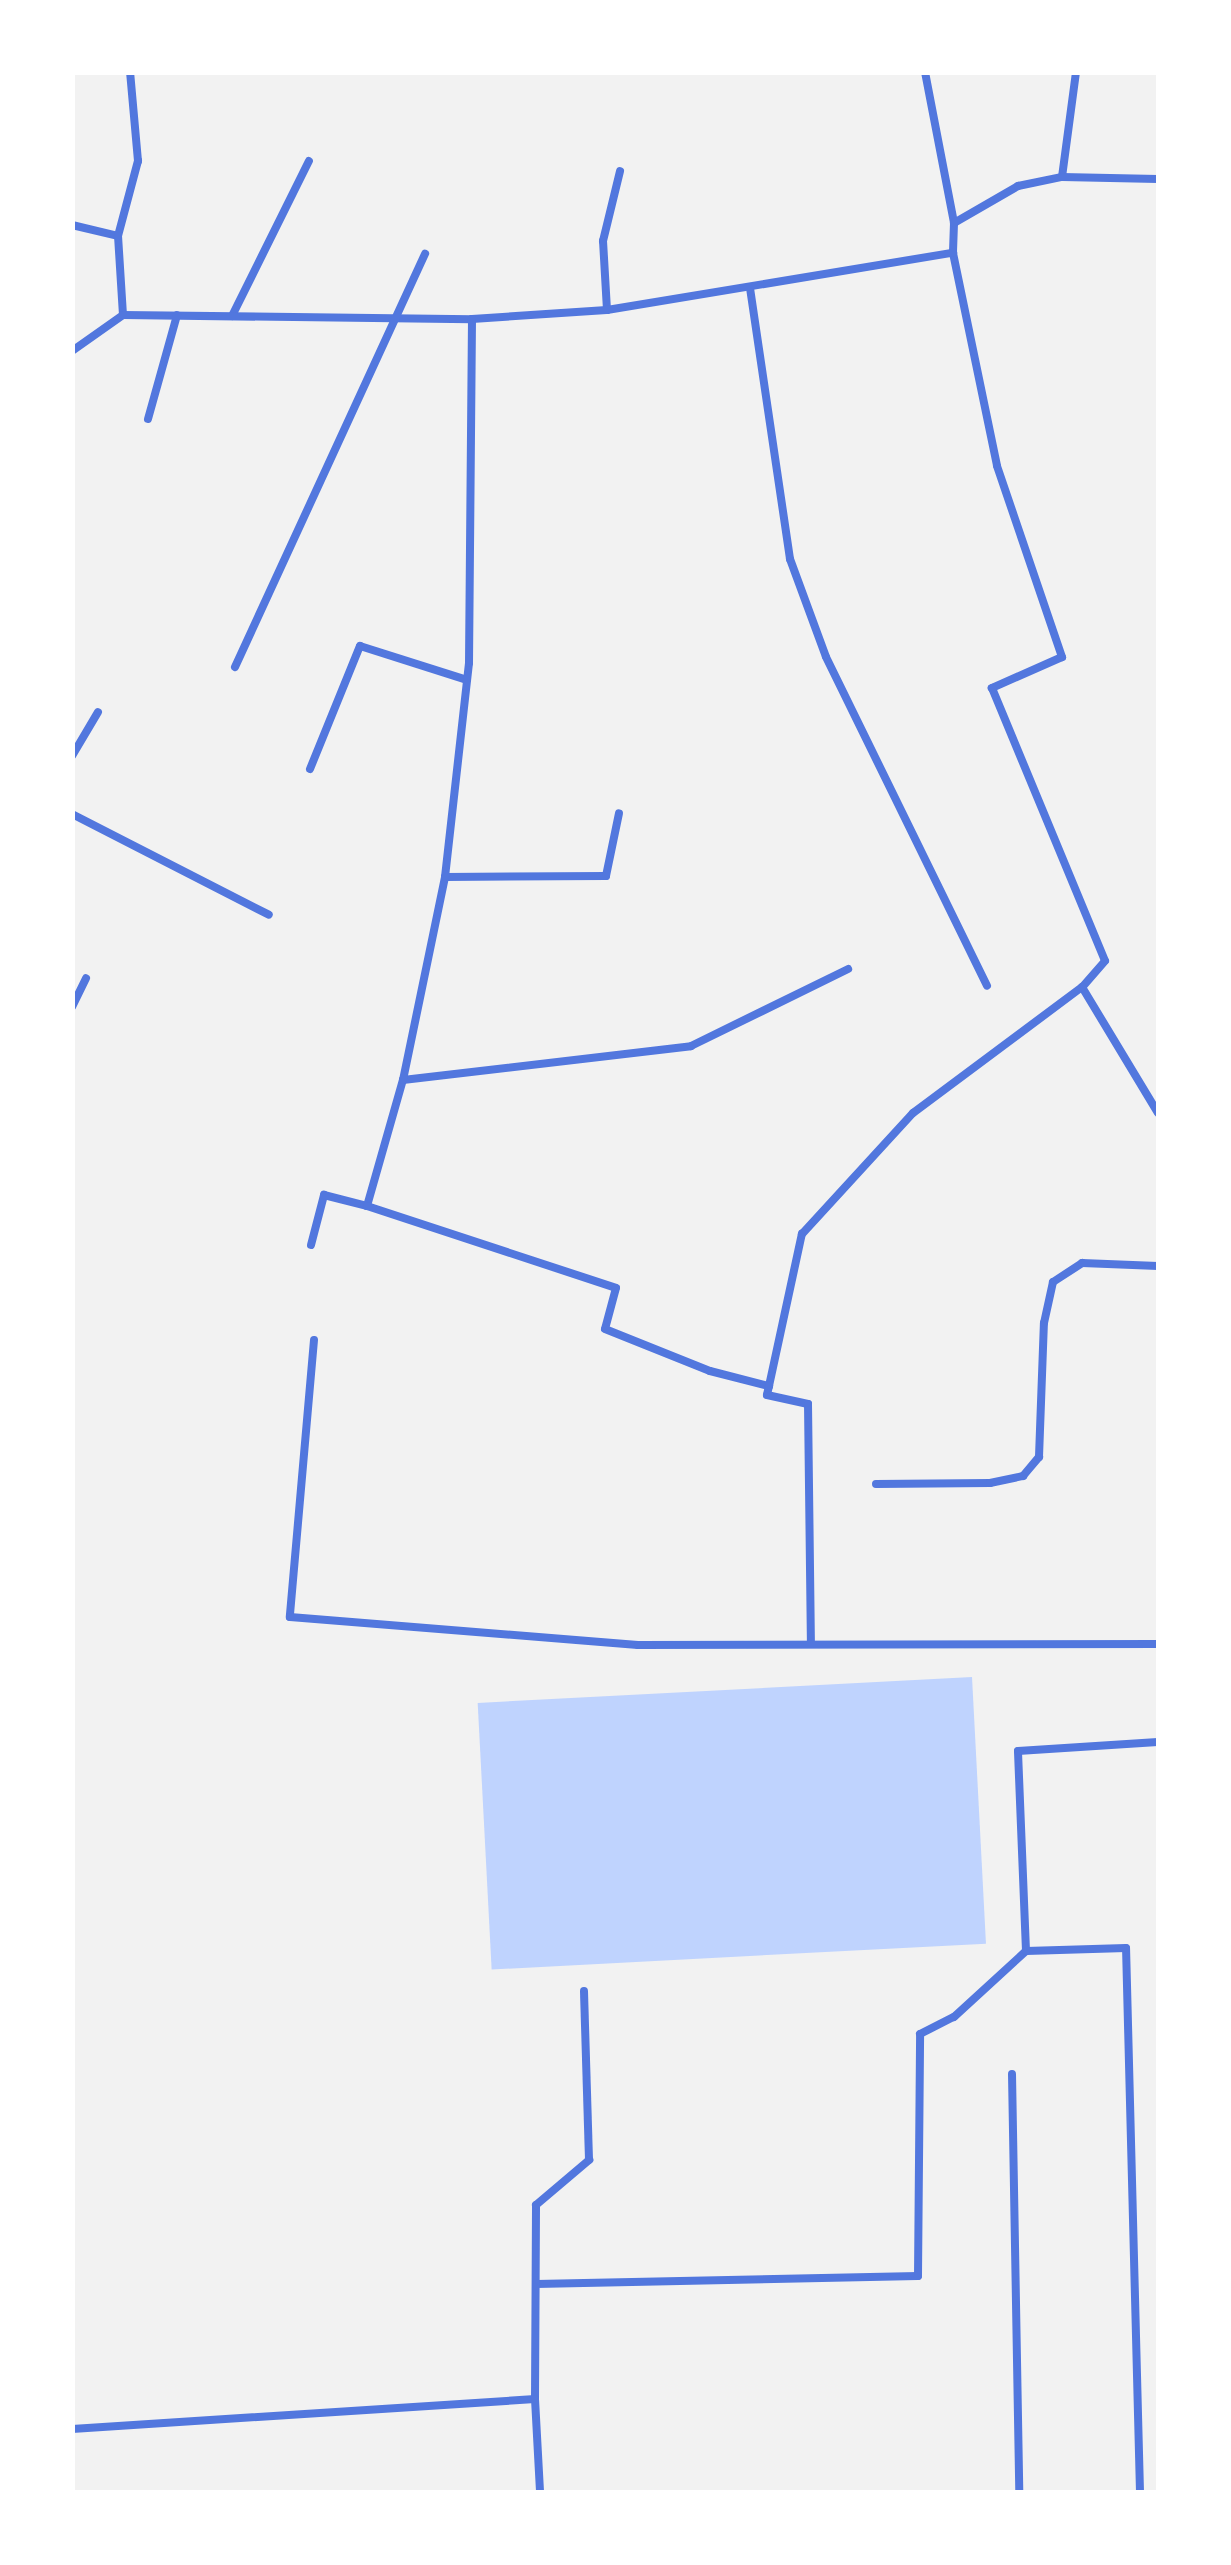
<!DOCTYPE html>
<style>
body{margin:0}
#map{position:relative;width:1231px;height:2565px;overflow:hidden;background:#f2f2f2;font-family:Helvetica,sans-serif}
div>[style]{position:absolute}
.water>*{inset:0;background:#bfd3fe;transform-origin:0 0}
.service>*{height:8px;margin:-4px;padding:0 4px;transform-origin:4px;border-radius:4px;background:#5277de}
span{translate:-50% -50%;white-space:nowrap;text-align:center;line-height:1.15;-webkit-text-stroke:8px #fff;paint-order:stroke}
.frame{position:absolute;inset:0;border:75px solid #fff;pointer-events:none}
</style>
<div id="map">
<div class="water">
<i style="left:972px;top:1677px;width:267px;height:495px;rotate:87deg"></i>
</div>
<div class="service">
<i style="left:925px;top:72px;width:154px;rotate:79.1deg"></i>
<i style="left:954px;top:223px;width:30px;rotate:92deg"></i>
<i style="left:953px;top:253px;width:217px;rotate:78.3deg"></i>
<i style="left:997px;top:466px;width:202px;rotate:71.2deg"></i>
<i style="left:1062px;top:657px;width:77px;rotate:156.1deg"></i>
<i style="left:992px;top:688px;width:295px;rotate:67.5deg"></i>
<i style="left:1105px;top:961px;width:35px;rotate:131deg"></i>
<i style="left:1082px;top:987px;width:147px;rotate:58.9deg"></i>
<i style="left:1062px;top:177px;width:106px;rotate:-82.4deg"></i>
<i style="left:954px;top:223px;width:74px;rotate:-30deg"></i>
<i style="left:1018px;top:186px;width:45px;rotate:-11.6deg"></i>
<i style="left:1062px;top:177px;width:96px;rotate:1.2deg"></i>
<i style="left:72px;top:225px;width:47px;rotate:13.4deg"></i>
<i style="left:750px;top:288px;width:274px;rotate:81.6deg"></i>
<i style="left:790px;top:559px;width:104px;rotate:69.8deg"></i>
<i style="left:826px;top:657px;width:366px;rotate:63.9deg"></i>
<i style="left:607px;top:310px;width:69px;rotate:-93.3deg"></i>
<i style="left:603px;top:241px;width:72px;rotate:-76.3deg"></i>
<i style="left:123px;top:315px;width:79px;rotate:-93.6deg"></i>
<i style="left:118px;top:236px;width:78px;rotate:-75.1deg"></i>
<i style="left:138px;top:161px;width:89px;rotate:-95.1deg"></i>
<i style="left:232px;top:316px;width:173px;rotate:-63.6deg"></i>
<i style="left:72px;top:351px;width:62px;rotate:-35.2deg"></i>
<i style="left:123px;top:315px;width:349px;rotate:0.7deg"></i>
<i style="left:472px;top:319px;width:135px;rotate:-3.8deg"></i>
<i style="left:607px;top:310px;width:351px;rotate:-9.4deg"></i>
<i style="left:148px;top:419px;width:108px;rotate:-74.4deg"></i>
<i style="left:235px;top:667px;width:455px;rotate:-65.3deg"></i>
<i style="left:72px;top:756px;width:51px;rotate:-59.4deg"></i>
<i style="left:310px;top:769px;width:133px;rotate:-67.9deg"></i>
<i style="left:360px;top:646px;width:112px;rotate:17.6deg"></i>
<i style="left:72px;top:814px;width:221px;rotate:27.1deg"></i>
<i style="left:445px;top:877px;width:161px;rotate:-0.4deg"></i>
<i style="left:606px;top:876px;width:64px;rotate:-78.3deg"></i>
<i style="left:72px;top:1007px;width:32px;rotate:-64deg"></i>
<i style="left:403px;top:1080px;width:290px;rotate:-6.7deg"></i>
<i style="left:691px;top:1046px;width:175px;rotate:-26.1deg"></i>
<i style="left:367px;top:1206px;width:131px;rotate:-74.1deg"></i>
<i style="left:403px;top:1080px;width:207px;rotate:-78.3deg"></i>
<i style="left:445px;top:877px;width:215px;rotate:-83.6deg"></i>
<i style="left:469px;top:663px;width:344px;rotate:-89.5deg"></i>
<i style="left:311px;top:1245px;width:52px;rotate:-75.4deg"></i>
<i style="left:324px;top:1195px;width:44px;rotate:14.3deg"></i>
<i style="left:367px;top:1206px;width:262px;rotate:18.2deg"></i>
<i style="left:616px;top:1288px;width:42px;rotate:105deg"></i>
<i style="left:605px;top:1329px;width:113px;rotate:21.8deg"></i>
<i style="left:710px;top:1371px;width:61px;rotate:14.3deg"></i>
<i style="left:769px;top:1386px;width:9px;rotate:103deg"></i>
<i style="left:767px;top:1395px;width:42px;rotate:12.4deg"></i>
<i style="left:808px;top:1404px;width:240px;rotate:89.3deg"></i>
<i style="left:314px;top:1340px;width:278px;rotate:95deg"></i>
<i style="left:290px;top:1617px;width:349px;rotate:4.6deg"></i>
<i style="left:638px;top:1645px;width:520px;rotate:-0.11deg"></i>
<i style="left:769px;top:1386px;width:156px;rotate:-77.8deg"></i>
<i style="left:802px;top:1234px;width:164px;rotate:-47.5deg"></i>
<i style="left:913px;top:1113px;width:211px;rotate:-36.7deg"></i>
<i style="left:876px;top:1484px;width:114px;rotate:-0.5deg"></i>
<i style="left:990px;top:1483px;width:34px;rotate:-12deg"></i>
<i style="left:1023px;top:1476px;width:25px;rotate:-50deg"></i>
<i style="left:1039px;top:1457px;width:134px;rotate:-87.9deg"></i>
<i style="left:1044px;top:1323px;width:42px;rotate:-77.6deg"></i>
<i style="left:1053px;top:1282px;width:35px;rotate:-33deg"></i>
<i style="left:1082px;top:1263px;width:76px;rotate:2.3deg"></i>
<i style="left:1012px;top:2074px;width:418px;rotate:89deg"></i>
<i style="left:536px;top:2284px;width:382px;rotate:-1.2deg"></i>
<i style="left:918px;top:2276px;width:242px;rotate:-89.5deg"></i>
<i style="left:920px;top:2034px;width:38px;rotate:-27deg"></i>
<i style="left:954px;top:2017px;width:98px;rotate:-42.5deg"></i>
<i style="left:535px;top:2399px;width:194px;rotate:-89.7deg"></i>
<i style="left:536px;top:2205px;width:70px;rotate:-40.3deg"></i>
<i style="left:589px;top:2160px;width:169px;rotate:-91.7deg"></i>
<i style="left:72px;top:2429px;width:464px;rotate:-3.7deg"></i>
<i style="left:535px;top:2399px;width:93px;rotate:86.9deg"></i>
<i style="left:1140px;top:2492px;width:544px;rotate:-91.47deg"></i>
<i style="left:1126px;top:1948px;width:100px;rotate:178.3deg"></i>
<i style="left:1026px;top:1951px;width:200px;rotate:-92.3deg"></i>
<i style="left:1018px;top:1751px;width:140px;rotate:-3.7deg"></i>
</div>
<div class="frame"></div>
</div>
